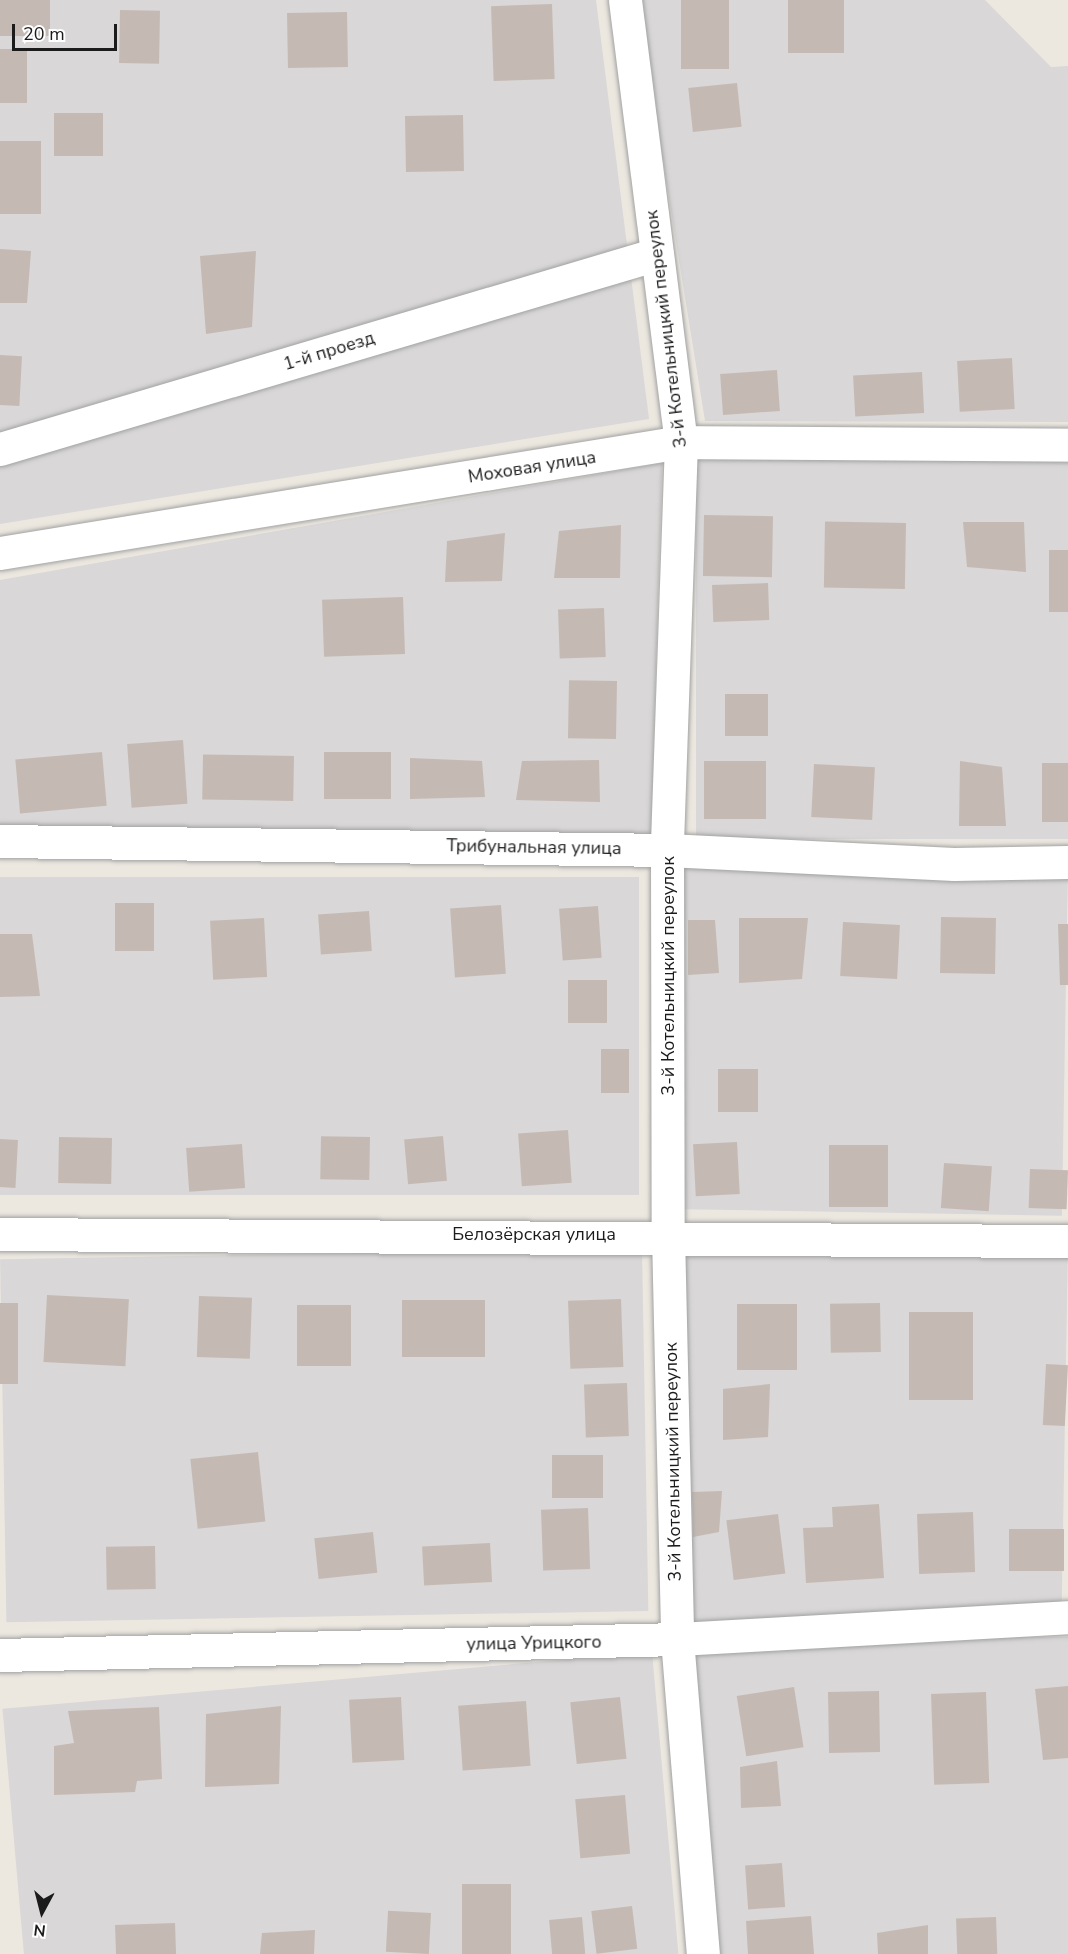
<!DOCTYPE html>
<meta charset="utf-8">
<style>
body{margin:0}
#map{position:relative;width:1068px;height:1954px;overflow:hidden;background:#ece8e0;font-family:"Nunito Sans",sans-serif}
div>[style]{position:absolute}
.residential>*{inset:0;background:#d9d7d7;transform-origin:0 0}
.building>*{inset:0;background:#c4bab3;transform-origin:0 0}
.roads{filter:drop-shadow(0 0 2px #a2a2a2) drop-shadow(0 0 2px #a2a2a2)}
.minor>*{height:33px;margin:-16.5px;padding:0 16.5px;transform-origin:16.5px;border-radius:16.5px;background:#fff}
span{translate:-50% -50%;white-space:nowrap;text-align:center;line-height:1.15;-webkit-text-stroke:4.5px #fff;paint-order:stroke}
.street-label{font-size:18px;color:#1b1b1b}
.north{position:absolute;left:12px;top:1882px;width:60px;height:60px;-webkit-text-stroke:4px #fff;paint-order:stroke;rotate:187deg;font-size:16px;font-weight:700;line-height:24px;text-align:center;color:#1b1b1b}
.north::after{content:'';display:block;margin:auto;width:21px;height:27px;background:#1b1b1b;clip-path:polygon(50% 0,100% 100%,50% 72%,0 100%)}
.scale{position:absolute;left:12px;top:24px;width:105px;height:27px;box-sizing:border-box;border:3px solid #1b1b1b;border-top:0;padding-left:8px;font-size:18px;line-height:21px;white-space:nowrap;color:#1b1b1b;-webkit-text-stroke:4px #fff;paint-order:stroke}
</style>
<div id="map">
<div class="residential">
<i style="clip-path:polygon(0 0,596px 0,649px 419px,0 524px)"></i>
<i style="clip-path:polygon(637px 0,985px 0,1051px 67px,1068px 66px,1068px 422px,705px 421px)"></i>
<i style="left:1068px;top:457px;width:382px;height:372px;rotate:90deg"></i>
<i style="clip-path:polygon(662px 463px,651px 839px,0 830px,0 580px)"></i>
<i style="left:676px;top:862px;width:392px;height:347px;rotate:1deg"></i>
<i style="left:0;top:877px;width:639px;height:318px"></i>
<i style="left:678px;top:1241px;width:390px;height:385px;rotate:1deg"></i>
<i style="left:642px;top:1248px;width:363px;height:642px;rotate:89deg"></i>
<i style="left:1068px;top:1637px;width:317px;height:372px;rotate:90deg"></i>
<i style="left:652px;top:1652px;width:303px;height:652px;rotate:85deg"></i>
</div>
<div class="building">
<i style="left:0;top:0;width:50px;height:36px"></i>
<i style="left:681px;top:0;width:48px;height:69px"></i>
<i style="left:788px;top:0;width:56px;height:53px"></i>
<i style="left:552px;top:4px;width:75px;height:61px;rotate:88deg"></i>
<i style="left:120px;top:10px;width:40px;height:53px;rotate:1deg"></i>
<i style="left:347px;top:12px;width:55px;height:60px;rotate:89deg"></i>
<i style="left:0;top:49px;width:27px;height:54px"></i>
<i style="left:737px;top:83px;width:44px;height:49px;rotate:84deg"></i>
<i style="left:54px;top:113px;width:49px;height:43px"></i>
<i style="left:463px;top:115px;width:56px;height:58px;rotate:89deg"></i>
<i style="left:0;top:141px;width:41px;height:73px"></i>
<i style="clip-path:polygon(0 249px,31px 251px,27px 303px,0 303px)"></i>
<i style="clip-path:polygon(256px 251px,252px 327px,206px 334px,200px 256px)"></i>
<i style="left:0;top:355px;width:22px;height:50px;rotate:3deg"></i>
<i style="left:1012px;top:358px;width:51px;height:55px;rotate:87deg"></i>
<i style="left:777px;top:370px;width:41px;height:57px;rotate:86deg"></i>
<i style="left:922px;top:372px;width:41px;height:69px;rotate:87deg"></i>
<i style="left:704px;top:515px;width:69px;height:61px;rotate:1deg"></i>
<i style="clip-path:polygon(963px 522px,1024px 522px,1026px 572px,967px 567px)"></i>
<i style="left:906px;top:523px;width:66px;height:81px;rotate:91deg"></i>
<i style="clip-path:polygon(621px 525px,620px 578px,554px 578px,559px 531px)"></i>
<i style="clip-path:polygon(505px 533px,502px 581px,445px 582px,447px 541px)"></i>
<i style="left:1049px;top:550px;width:19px;height:62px"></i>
<i style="left:768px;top:583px;width:37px;height:56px;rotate:88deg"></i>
<i style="left:403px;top:597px;width:57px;height:81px;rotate:88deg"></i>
<i style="left:604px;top:608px;width:49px;height:46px;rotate:88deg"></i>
<i style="left:617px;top:681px;width:58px;height:48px;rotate:91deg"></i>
<i style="left:768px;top:694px;width:42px;height:43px;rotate:90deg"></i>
<i style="left:183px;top:740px;width:64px;height:56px;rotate:86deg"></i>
<i style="left:102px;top:752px;width:54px;height:87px;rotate:85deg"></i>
<i style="left:324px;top:752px;width:67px;height:47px"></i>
<i style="left:294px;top:756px;width:45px;height:91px;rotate:91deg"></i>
<i style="clip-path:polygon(410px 758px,482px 761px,485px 797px,410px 799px)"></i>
<i style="clip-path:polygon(599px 760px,600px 802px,516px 800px,522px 761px)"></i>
<i style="left:704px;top:761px;width:62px;height:58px"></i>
<i style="clip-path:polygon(960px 761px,1002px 767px,1006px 826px,959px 826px)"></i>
<i style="left:1042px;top:763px;width:26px;height:59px"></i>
<i style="left:814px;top:764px;width:61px;height:53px;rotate:3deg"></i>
<i style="left:115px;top:903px;width:39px;height:48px"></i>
<i style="left:501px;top:905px;width:69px;height:51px;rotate:86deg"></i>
<i style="left:598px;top:906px;width:52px;height:39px;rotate:86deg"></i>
<i style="left:369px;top:911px;width:40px;height:51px;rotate:86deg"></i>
<i style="left:941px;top:917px;width:55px;height:56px;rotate:1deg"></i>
<i style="left:264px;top:918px;width:59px;height:54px;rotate:87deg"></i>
<i style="clip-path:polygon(739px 918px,808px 918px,802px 979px,739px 983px)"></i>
<i style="clip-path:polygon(688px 920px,715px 920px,719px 973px,688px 975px)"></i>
<i style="left:843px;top:922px;width:57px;height:54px;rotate:3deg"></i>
<i style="clip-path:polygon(1058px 924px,1068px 924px,1068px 985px,1060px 985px)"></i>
<i style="clip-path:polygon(0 934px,32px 934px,40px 996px,0 997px)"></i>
<i style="left:568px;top:980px;width:39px;height:43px"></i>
<i style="left:629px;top:1049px;width:44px;height:28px;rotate:90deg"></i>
<i style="left:718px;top:1069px;width:40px;height:43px"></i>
<i style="left:568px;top:1130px;width:53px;height:50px;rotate:86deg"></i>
<i style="left:443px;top:1136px;width:45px;height:39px;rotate:85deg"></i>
<i style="left:59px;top:1137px;width:53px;height:46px;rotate:1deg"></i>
<i style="left:370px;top:1137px;width:43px;height:49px;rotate:91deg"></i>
<i style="left:0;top:1139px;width:18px;height:48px;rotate:3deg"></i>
<i style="left:737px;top:1142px;width:52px;height:44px;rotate:87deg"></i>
<i style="left:242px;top:1144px;width:44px;height:56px;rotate:86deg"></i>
<i style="left:829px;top:1145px;width:59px;height:62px"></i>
<i style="left:944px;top:1163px;width:48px;height:45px;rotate:4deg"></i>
<i style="left:1030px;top:1169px;width:38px;height:39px;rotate:2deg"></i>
<i style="left:47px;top:1295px;width:82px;height:67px;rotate:3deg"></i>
<i style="left:199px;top:1296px;width:53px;height:61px;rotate:2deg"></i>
<i style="left:621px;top:1299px;width:68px;height:53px;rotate:88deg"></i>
<i style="left:402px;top:1300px;width:83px;height:57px"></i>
<i style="left:0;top:1303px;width:18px;height:81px"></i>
<i style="left:880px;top:1303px;width:49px;height:50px;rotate:89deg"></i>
<i style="left:737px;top:1304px;width:60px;height:66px"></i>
<i style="left:351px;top:1305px;width:61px;height:54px;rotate:90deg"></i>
<i style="left:909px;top:1312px;width:64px;height:88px"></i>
<i style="left:1046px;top:1364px;width:22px;height:61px;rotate:3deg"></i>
<i style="left:627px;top:1383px;width:53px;height:43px;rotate:88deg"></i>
<i style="clip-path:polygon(770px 1384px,768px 1437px,723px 1440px,723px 1389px)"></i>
<i style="left:258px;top:1452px;width:70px;height:68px;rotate:84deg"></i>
<i style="left:552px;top:1455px;width:51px;height:43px"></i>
<i style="clip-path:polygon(722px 1491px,719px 1532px,693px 1537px,692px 1492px)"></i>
<i style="clip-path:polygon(879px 1504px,884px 1578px,806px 1583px,803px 1528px,833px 1527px,832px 1507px)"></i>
<i style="left:588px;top:1508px;width:61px;height:47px;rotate:88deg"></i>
<i style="left:973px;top:1512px;width:60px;height:56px;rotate:88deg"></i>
<i style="left:778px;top:1514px;width:60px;height:52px;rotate:83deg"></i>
<i style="left:1009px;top:1529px;width:55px;height:42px"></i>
<i style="left:373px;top:1532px;width:41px;height:59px;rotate:84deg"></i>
<i style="left:490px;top:1543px;width:39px;height:68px;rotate:87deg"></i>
<i style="left:155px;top:1546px;width:43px;height:49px;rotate:89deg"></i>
<i style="clip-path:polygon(1068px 1686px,1068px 1758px,1043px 1760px,1035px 1689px)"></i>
<i style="left:794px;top:1687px;width:61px;height:58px;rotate:81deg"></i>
<i style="left:879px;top:1691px;width:61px;height:51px;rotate:89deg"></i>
<i style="left:986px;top:1692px;width:91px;height:55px;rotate:88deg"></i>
<i style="left:401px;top:1697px;width:63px;height:52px;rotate:87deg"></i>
<i style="left:620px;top:1697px;width:62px;height:50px;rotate:84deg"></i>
<i style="left:526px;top:1701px;width:65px;height:68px;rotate:86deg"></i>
<i style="clip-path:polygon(281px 1706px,279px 1784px,205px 1787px,206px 1714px)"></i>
<i style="clip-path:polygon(159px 1707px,162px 1779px,137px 1781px,135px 1792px,54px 1795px,54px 1746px,74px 1743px,68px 1711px)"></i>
<i style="clip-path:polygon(777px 1761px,781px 1806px,741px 1808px,740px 1767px)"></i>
<i style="left:625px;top:1795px;width:59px;height:50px;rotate:85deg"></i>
<i style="left:782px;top:1863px;width:44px;height:37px;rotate:86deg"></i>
<i style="left:462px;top:1884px;width:49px;height:70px"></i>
<i style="left:632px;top:1906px;width:43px;height:41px;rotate:83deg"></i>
<i style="left:431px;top:1913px;width:41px;height:43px;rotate:93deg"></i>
<i style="clip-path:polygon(811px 1916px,814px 1954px,748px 1954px,746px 1921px)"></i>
<i style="left:582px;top:1917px;width:37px;height:33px;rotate:85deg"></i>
<i style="left:996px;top:1917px;width:37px;height:40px;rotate:88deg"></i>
<i style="left:175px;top:1923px;width:31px;height:60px;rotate:88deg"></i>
<i style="clip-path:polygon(928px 1925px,928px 1954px,878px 1954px,877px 1933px)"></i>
<i style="clip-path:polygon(315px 1930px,314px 1954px,260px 1954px,262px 1933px)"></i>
</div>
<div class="roads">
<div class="minor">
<i style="left:625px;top:0;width:446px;rotate:82.8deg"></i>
<i style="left:681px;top:442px;width:408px;rotate:92deg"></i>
<i style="left:667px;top:850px;width:384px;rotate:89.9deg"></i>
<i style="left:668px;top:1234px;width:405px;rotate:88.7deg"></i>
<i style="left:677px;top:1639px;width:316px;rotate:85.3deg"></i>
<i style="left:0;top:449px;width:685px;rotate:-16.53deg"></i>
<i style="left:0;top:553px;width:690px;rotate:-9.26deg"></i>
<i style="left:681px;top:442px;width:387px;rotate:0.4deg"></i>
<i style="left:0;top:841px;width:667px;rotate:0.77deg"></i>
<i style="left:667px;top:850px;width:287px;rotate:2.8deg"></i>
<i style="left:954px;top:864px;width:114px;rotate:-1deg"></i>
<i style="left:0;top:1234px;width:1068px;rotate:0.38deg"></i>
<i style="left:0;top:1655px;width:677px;rotate:-1.35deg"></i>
<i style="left:677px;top:1639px;width:392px;rotate:-3.2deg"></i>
</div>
</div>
<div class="street-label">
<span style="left:666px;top:329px;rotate:-97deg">3-й Котельницкий переулок</span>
<span style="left:329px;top:351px;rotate:-17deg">1-й проезд</span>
<span style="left:532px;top:467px;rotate:-9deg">Моховая улица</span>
<span style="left:534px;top:847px;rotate:1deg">Трибунальная улица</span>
<span style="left:668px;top:976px;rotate:-90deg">3-й Котельницкий переулок</span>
<span style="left:534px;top:1234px">Белозёрская улица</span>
<span style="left:673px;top:1462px;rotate:-91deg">3-й Котельницкий переулок</span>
<span style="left:534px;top:1643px;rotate:-1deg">улица Урицкого</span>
</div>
<div class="north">N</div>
<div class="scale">20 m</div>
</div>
